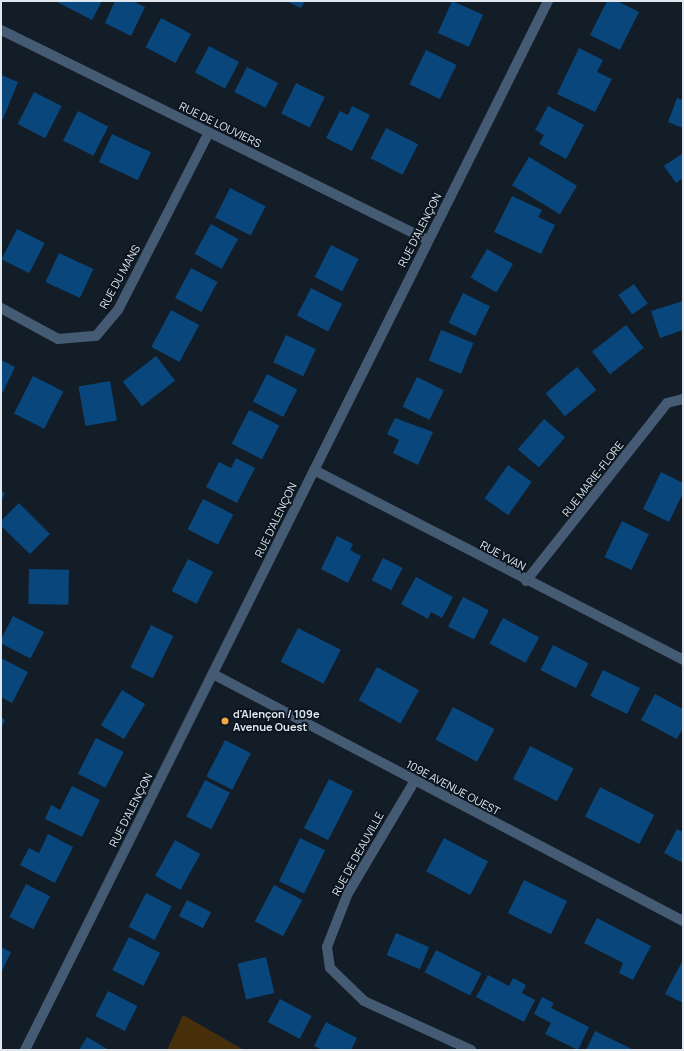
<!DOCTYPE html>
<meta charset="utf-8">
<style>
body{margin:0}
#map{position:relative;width:684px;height:1051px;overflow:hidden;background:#131d27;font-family:Manrope,sans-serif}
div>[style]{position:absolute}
.green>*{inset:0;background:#482f0c}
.building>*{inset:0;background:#09467b;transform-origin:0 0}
.minor>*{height:10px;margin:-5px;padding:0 5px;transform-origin:5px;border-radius:5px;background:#455b73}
.dots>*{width:11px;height:11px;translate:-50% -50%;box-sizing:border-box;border:2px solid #0a141e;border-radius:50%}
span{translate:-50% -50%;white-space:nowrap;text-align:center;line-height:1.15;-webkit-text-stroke:3.5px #0a141e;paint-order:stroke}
.street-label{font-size:11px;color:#e0e7ee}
.poi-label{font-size:11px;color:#e0e7ee;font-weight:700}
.left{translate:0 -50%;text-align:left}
.frame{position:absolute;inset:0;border:2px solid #e0e7ee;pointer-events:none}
</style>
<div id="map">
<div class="green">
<i style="clip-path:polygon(183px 1015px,244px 1050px,167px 1050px)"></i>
</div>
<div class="building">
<i style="clip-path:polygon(55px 1px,102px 1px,92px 20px)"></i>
<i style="clip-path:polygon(115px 1px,132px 1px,145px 7px,131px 36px,105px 23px)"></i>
<i style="clip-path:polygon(286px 1px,305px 1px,301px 8px)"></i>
<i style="left:452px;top:1px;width:34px;height:35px;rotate:24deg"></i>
<i style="clip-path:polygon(607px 1px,617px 1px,639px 12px,620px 50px,590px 35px)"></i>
<i style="left:161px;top:18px;width:34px;height:33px;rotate:28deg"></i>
<i style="left:209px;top:46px;width:34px;height:30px;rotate:28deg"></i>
<i style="clip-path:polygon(579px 48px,603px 60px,597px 72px,612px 79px,595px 112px,557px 94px)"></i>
<i style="left:426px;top:50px;width:34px;height:38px;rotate:26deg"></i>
<i style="left:247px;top:67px;width:35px;height:28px;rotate:27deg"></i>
<i style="clip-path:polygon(1px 75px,18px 82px,3px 119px,1px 119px)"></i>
<i style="left:296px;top:83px;width:32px;height:34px;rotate:26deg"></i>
<i style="left:34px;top:92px;width:31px;height:36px;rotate:27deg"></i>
<i style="clip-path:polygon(677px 98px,683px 100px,683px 128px,668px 122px)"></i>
<i style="clip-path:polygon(352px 106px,370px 115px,352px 151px,326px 138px,340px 111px,348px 115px)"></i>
<i style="clip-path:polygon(548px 106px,584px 125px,566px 159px,539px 144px,544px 135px,535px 130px)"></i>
<i style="left:78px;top:111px;width:34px;height:33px;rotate:27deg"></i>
<i style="left:386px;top:128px;width:36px;height:34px;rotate:27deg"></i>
<i style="left:112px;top:134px;width:43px;height:31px;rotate:25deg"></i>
<i style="clip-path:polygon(683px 153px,683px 178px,676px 183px,664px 166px)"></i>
<i style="left:529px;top:157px;width:56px;height:33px;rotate:31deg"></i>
<i style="left:230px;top:188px;width:40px;height:33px;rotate:27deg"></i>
<i style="clip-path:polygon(512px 196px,542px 210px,538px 217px,555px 225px,541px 254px,494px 232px)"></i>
<i style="left:211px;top:224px;width:31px;height:34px;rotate:29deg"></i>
<i style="left:17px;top:229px;width:31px;height:34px;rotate:27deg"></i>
<i style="left:331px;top:245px;width:31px;height:36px;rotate:27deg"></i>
<i style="left:487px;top:249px;width:30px;height:33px;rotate:30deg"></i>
<i style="left:59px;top:253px;width:38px;height:32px;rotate:25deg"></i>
<i style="left:191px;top:268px;width:30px;height:34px;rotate:28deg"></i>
<i style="left:634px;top:284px;width:24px;height:19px;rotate:55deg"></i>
<i style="left:311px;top:288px;width:35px;height:31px;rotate:27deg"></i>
<i style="left:463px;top:293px;width:30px;height:33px;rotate:26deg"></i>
<i style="clip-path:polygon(683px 301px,683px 330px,660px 338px,651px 311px)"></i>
<i style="left:171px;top:310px;width:32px;height:42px;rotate:28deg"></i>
<i style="left:626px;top:325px;width:29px;height:43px;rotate:52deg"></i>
<i style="left:441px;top:330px;width:35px;height:33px;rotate:22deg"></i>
<i style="left:286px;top:335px;width:33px;height:30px;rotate:25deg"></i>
<i style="left:156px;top:356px;width:31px;height:42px;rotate:52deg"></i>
<i style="clip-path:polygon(1px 360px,15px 367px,1px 396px)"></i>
<i style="left:577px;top:367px;width:30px;height:41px;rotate:50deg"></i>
<i style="left:267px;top:374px;width:34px;height:31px;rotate:27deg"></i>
<i style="left:33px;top:376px;width:34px;height:42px;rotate:27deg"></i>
<i style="left:417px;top:377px;width:30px;height:33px;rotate:26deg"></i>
<i style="left:110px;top:381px;width:40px;height:32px;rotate:80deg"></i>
<i style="left:249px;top:410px;width:34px;height:38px;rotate:27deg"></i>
<i style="clip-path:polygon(395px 418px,433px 432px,418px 465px,393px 453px,399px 440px,387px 434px)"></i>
<i style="left:544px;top:419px;width:28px;height:40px;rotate:41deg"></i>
<i style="clip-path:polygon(236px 458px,255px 468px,237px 503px,206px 487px,219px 462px,231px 468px)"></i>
<i style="left:508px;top:465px;width:29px;height:41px;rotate:35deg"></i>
<i style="clip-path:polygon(661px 472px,683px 483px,683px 493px,669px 522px,643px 509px)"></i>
<i style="clip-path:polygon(1px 491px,5px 493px,1px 502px)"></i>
<i style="left:203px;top:499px;width:34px;height:34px;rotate:27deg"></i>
<i style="clip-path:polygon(19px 503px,50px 534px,30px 554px,1px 526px,1px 521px)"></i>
<i style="left:622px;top:521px;width:30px;height:40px;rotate:26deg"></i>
<i style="clip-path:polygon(337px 536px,353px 544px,350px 550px,361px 556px,348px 583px,321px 569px)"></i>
<i style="left:383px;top:558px;width:22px;height:25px;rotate:27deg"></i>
<i style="left:188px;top:559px;width:28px;height:36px;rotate:27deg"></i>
<i style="left:29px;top:569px;width:40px;height:35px;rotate:1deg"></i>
<i style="clip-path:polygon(416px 577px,453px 597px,442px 618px,431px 612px,428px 619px,401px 604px)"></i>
<i style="left:463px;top:597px;width:29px;height:33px;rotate:27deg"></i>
<i style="left:13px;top:616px;width:35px;height:30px;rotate:27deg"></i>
<i style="left:503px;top:618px;width:41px;height:29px;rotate:28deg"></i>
<i style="left:151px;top:625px;width:25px;height:47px;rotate:26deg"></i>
<i style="left:298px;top:628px;width:48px;height:38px;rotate:27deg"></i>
<i style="left:553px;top:645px;width:40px;height:28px;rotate:27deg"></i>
<i style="clip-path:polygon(1px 658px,28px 672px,12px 703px,1px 697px)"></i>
<i style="left:377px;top:667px;width:48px;height:38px;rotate:29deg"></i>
<i style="left:603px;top:670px;width:41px;height:29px;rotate:26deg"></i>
<i style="left:122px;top:690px;width:27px;height:41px;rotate:31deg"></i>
<i style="clip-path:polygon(655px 694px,683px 709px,683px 728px,677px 739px,641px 720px)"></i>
<i style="left:453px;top:707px;width:47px;height:37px;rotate:28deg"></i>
<i style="clip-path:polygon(1px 717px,5px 720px,1px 729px)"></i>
<i style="left:96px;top:738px;width:31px;height:40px;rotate:27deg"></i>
<i style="left:225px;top:740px;width:29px;height:41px;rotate:27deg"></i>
<i style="left:530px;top:746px;width:49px;height:37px;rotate:27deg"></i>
<i style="left:329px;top:779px;width:27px;height:55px;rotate:27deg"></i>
<i style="left:205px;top:780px;width:28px;height:41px;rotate:27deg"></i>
<i style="clip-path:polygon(72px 786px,100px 800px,82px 837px,45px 819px,51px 805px,60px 810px)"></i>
<i style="left:600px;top:787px;width:61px;height:33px;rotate:27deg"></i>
<i style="clip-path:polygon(677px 829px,683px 832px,683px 863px,664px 853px)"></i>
<i style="clip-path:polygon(48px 834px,73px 847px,55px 883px,20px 865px,29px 848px,39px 853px)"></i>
<i style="left:300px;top:838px;width:28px;height:48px;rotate:26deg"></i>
<i style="left:444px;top:838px;width:50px;height:38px;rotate:28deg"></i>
<i style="left:175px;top:840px;width:29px;height:41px;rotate:29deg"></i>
<i style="left:524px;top:880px;width:48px;height:37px;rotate:26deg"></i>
<i style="left:26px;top:884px;width:27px;height:37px;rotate:27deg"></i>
<i style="left:274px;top:885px;width:32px;height:41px;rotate:28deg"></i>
<i style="left:146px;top:893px;width:29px;height:38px;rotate:27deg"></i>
<i style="left:187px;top:900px;width:27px;height:18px;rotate:27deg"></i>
<i style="clip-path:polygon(597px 918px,651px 946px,633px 980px,619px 973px,623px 963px,584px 943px)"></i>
<i style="left:396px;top:933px;width:36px;height:24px;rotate:23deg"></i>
<i style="left:129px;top:937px;width:35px;height:37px;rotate:27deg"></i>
<i style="clip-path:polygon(1px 947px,11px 952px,1px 973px)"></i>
<i style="left:436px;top:950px;width:51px;height:25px;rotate:27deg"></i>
<i style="left:266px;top:957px;width:37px;height:29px;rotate:77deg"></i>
<i style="clip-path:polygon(683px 960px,683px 1003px,665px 994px)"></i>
<i style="clip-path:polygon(488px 975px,509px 986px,513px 978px,526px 985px,522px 993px,535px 1000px,524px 1022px,476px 997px)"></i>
<i style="left:108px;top:991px;width:33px;height:28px;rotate:27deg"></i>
<i style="clip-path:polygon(542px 997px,554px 1003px,551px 1008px,589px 1027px,578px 1050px,545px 1034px,551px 1023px,534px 1014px)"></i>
<i style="left:280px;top:999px;width:36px;height:26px;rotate:28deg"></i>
<i style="clip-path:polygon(326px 1022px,357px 1038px,351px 1050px,322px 1050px,314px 1046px)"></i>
<i style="clip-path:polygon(595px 1031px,634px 1050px,586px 1050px)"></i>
<i style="clip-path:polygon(87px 1037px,109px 1050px,79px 1050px)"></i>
</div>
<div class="minor">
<i style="left:1px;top:30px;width:476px;rotate:26.2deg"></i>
<i style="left:1px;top:308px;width:65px;rotate:28.5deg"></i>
<i style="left:58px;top:339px;width:38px;rotate:-5deg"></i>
<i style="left:96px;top:336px;width:34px;rotate:-50deg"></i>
<i style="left:118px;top:310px;width:198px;rotate:-62.9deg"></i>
<i style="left:314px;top:470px;width:415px;rotate:27.2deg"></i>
<i style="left:526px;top:581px;width:227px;rotate:-51.6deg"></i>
<i style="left:667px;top:403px;width:16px;rotate:-14deg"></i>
<i style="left:213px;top:674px;width:531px;rotate:27.72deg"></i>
<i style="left:414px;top:782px;width:129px;rotate:120.7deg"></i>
<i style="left:348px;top:893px;width:58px;rotate:111.3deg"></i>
<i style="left:327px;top:947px;width:21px;rotate:82deg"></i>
<i style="left:330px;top:968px;width:47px;rotate:44.1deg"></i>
<i style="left:364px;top:1001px;width:118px;rotate:24.6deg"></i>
<i style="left:25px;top:1050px;width:1172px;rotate:-63.5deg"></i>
</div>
<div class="dots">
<i style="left:225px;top:721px;background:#efa73e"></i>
</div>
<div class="street-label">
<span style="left:220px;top:125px;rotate:26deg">RUE DE LOUVIERS</span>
<span style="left:420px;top:230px;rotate:-63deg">RUE D'ALENÇON</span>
<span style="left:120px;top:277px;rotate:-61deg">RUE DU MANS</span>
<span style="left:593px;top:479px;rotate:-52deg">RUE MARIE-FLORE</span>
<span style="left:276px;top:520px;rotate:-64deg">RUE D'ALENÇON</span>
<span style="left:503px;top:556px;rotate:28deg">RUE YVAN</span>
<span style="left:453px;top:788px;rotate:28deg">109E AVENUE OUEST</span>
<span style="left:131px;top:810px;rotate:-63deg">RUE D'ALENÇON</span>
<span style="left:358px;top:854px;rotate:-61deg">RUE DE DEAUVILLE</span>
</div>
<div class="poi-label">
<span class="left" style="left:233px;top:721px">d'Alençon / 109e<br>Avenue Ouest</span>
</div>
<div class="frame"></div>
</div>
